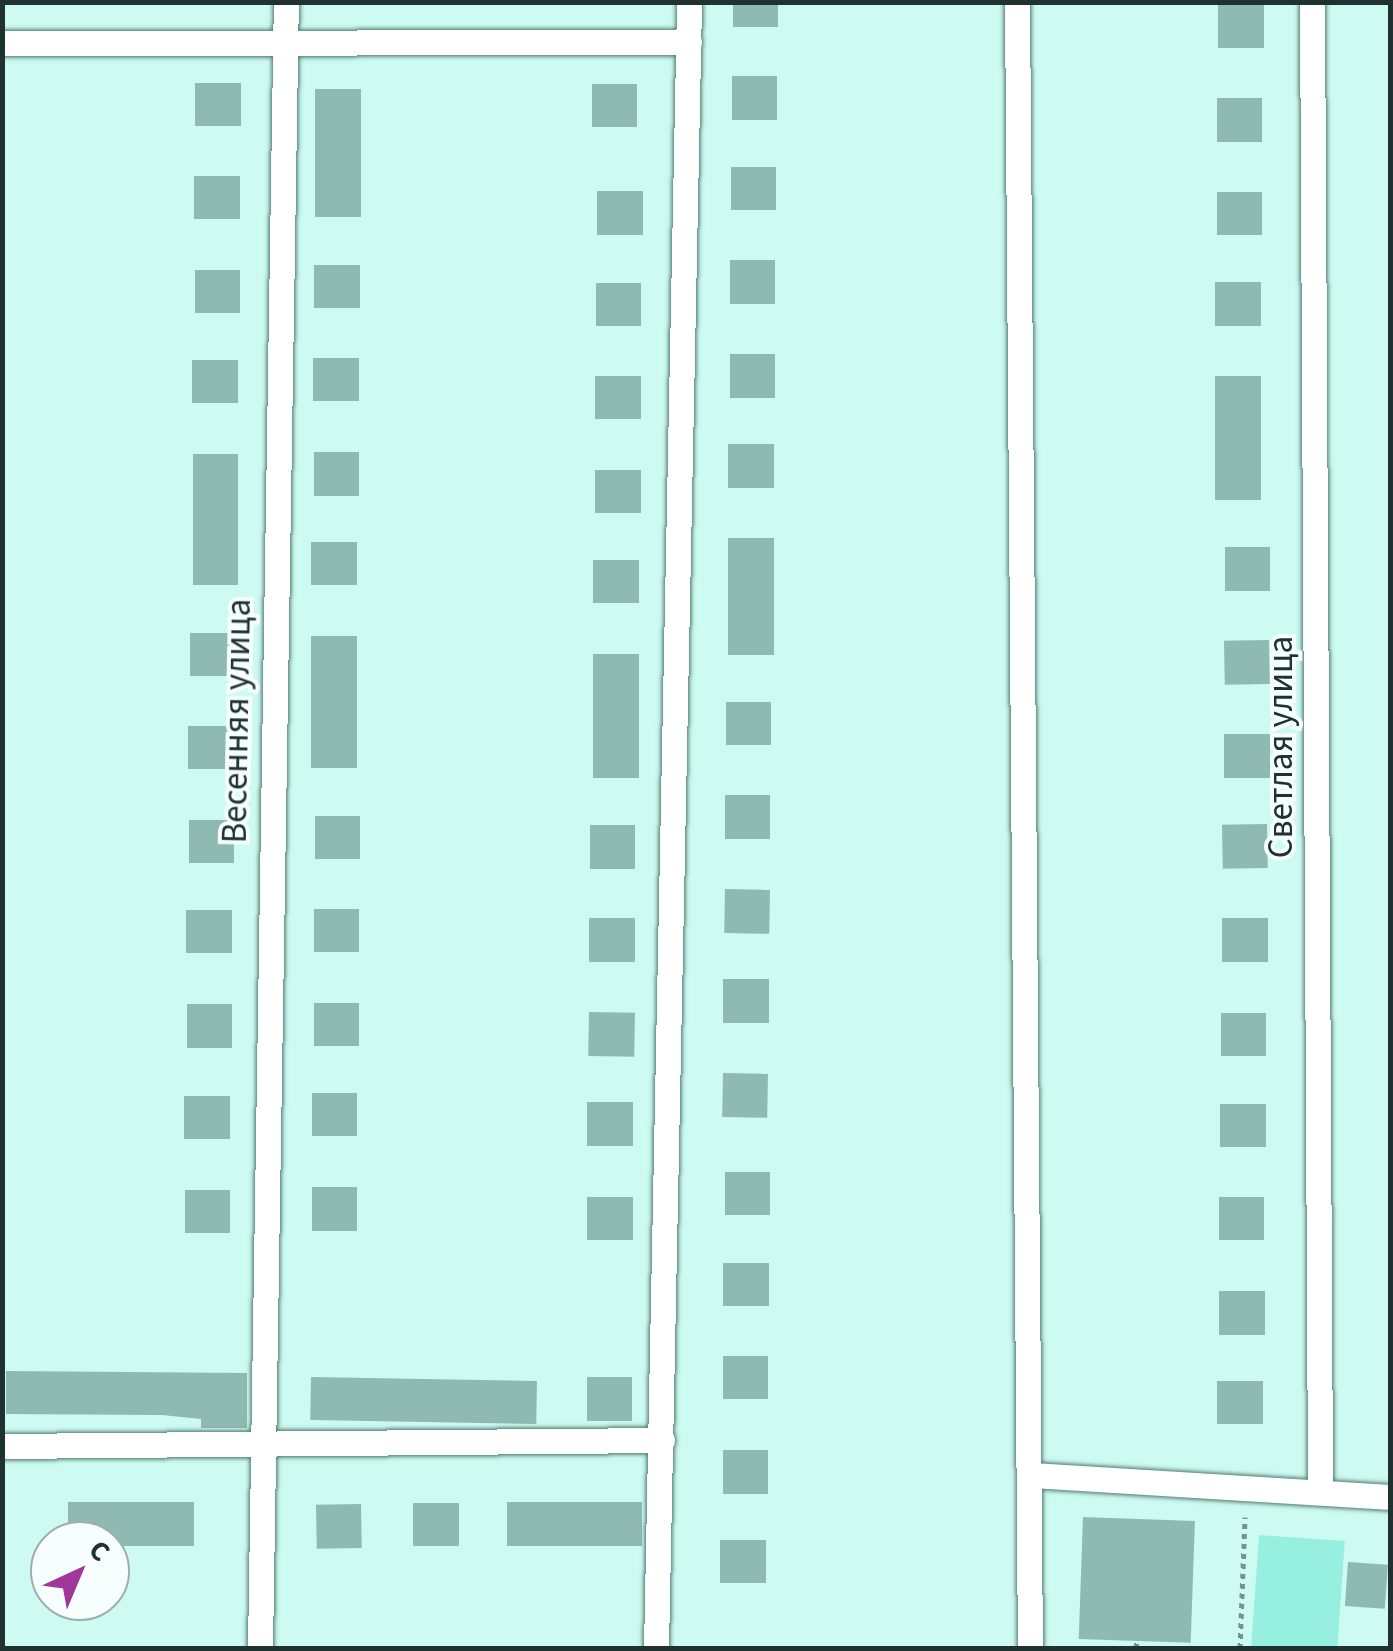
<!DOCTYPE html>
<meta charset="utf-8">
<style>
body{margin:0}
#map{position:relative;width:1393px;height:1651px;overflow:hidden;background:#cdfbf1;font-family:"Source Sans 3",sans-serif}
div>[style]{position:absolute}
.green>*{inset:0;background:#97f0df;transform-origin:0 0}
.building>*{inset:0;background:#8ebab1;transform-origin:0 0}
.path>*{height:5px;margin-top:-2.5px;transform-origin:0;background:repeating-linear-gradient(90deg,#74948d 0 5px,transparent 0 10px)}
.roads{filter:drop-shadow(0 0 2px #527c74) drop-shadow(0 0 2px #527c74)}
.minor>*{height:25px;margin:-12.5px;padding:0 12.5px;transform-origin:12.5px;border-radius:12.5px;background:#fff}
span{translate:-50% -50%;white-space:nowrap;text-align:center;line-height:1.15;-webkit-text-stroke:8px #f6fffd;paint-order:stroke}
.street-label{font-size:35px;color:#20322f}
.frame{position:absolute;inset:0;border:5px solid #20322f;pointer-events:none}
.north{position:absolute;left:30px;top:1521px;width:100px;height:100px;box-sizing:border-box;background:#f6fffd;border:2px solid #a0adab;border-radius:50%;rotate:44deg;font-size:28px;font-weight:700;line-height:40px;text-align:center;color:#20322f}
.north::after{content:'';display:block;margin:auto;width:35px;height:45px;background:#a03799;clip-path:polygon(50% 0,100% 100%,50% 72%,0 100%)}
</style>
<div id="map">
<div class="green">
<i style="left:1259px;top:1535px;width:86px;height:113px;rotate:4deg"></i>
</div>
<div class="building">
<i style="left:733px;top:2px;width:45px;height:25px"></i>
<i style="left:1218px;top:5px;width:46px;height:43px"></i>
<i style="left:732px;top:76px;width:45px;height:44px"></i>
<i style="left:195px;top:83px;width:46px;height:43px"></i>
<i style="left:592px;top:84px;width:45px;height:43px"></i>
<i style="left:315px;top:89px;width:46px;height:128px"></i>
<i style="left:1217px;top:98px;width:45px;height:44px"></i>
<i style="left:731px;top:167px;width:45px;height:43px"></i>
<i style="left:194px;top:176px;width:46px;height:43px"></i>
<i style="left:643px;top:191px;width:44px;height:46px;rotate:90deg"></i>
<i style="left:1217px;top:192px;width:45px;height:43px"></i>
<i style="left:730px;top:260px;width:45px;height:44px"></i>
<i style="left:314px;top:265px;width:46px;height:43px"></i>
<i style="left:195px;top:270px;width:45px;height:43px"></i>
<i style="left:1215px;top:282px;width:46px;height:44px"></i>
<i style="left:596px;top:283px;width:45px;height:43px"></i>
<i style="left:730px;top:354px;width:45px;height:44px"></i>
<i style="left:313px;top:358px;width:46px;height:43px"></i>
<i style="left:192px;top:360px;width:46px;height:43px"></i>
<i style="left:595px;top:376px;width:46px;height:43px"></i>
<i style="left:1215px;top:376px;width:46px;height:124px"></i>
<i style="left:728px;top:444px;width:46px;height:44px"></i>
<i style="left:314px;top:452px;width:45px;height:44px"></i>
<i style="left:193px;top:454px;width:45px;height:131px"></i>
<i style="left:595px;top:470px;width:46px;height:43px"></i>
<i style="left:728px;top:538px;width:46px;height:117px"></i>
<i style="left:311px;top:542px;width:46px;height:43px"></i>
<i style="left:1225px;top:547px;width:45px;height:44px"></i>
<i style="left:593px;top:560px;width:46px;height:43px"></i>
<i style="left:190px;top:633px;width:45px;height:43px"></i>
<i style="left:311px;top:636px;width:46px;height:132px"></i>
<i style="left:1269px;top:640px;width:44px;height:45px;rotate:89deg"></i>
<i style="left:593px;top:654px;width:46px;height:124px"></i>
<i style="left:726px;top:702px;width:45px;height:43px"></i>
<i style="left:188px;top:726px;width:46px;height:43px"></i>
<i style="left:1270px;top:734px;width:44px;height:46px;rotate:90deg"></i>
<i style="left:725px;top:795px;width:45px;height:44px"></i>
<i style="left:315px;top:816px;width:45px;height:43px"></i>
<i style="left:189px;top:820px;width:45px;height:43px"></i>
<i style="left:1267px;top:824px;width:44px;height:45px;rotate:89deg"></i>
<i style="left:590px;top:825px;width:45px;height:44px"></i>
<i style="left:725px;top:889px;width:45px;height:44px;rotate:1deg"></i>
<i style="left:314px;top:909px;width:45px;height:43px"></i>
<i style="left:186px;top:910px;width:46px;height:43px"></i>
<i style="left:589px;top:918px;width:46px;height:44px"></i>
<i style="left:1268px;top:918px;width:44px;height:46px;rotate:90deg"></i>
<i style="left:723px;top:979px;width:46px;height:44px"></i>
<i style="left:314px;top:1003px;width:45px;height:43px"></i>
<i style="left:187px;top:1004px;width:45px;height:44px"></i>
<i style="left:589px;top:1012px;width:46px;height:44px;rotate:1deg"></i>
<i style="left:1221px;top:1013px;width:45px;height:43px"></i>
<i style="left:723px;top:1073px;width:45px;height:44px;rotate:1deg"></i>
<i style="left:312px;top:1093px;width:45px;height:43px"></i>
<i style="left:184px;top:1096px;width:46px;height:43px"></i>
<i style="left:633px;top:1102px;width:44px;height:46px;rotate:90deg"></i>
<i style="left:1220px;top:1104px;width:46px;height:43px"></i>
<i style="left:725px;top:1172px;width:45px;height:43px"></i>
<i style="left:312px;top:1187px;width:45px;height:44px"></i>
<i style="left:185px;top:1190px;width:45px;height:43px"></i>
<i style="left:587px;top:1197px;width:46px;height:43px"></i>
<i style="left:1219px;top:1197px;width:45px;height:43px"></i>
<i style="left:723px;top:1263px;width:46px;height:43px"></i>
<i style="left:1219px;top:1291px;width:46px;height:44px"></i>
<i style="left:723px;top:1356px;width:45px;height:43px"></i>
<i style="clip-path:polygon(6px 1371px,247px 1373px,247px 1428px,201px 1428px,201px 1419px,162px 1415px,6px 1414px)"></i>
<i style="left:311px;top:1377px;width:226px;height:43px;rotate:1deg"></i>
<i style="left:587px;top:1377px;width:45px;height:44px"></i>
<i style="left:1217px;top:1381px;width:46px;height:43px"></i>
<i style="left:723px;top:1450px;width:45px;height:44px"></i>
<i style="left:194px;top:1502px;width:44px;height:126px;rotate:90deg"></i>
<i style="left:642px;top:1502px;width:44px;height:135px;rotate:90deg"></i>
<i style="left:413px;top:1503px;width:46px;height:43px"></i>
<i style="left:361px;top:1504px;width:44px;height:45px;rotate:89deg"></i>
<i style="left:1083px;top:1517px;width:112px;height:122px;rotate:2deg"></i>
<i style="left:720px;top:1540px;width:46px;height:43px"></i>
<i style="left:1348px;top:1562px;width:40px;height:44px;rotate:4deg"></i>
</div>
<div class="path">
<i style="left:1136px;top:1648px;width:7px;rotate:-82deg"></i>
<i style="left:1240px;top:1648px;width:131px;rotate:-87.8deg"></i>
</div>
<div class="roads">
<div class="minor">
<i style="left:1017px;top:2px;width:1646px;rotate:89.55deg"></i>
<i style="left:1312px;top:2px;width:1490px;rotate:89.69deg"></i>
<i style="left:2px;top:43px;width:687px;rotate:-0.08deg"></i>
<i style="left:2px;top:1446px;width:660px;rotate:-0.52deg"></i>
<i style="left:1032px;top:1475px;width:359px;rotate:3.5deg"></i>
<i style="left:260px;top:1648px;width:1646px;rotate:-89.1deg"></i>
<i style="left:656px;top:1648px;width:1646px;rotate:-88.85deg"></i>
</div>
</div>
<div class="street-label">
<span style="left:237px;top:721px;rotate:-89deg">Весенняя улица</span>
<span style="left:1281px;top:747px;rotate:-90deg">Светлая улица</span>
</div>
<div class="frame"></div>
<div class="north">С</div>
</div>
